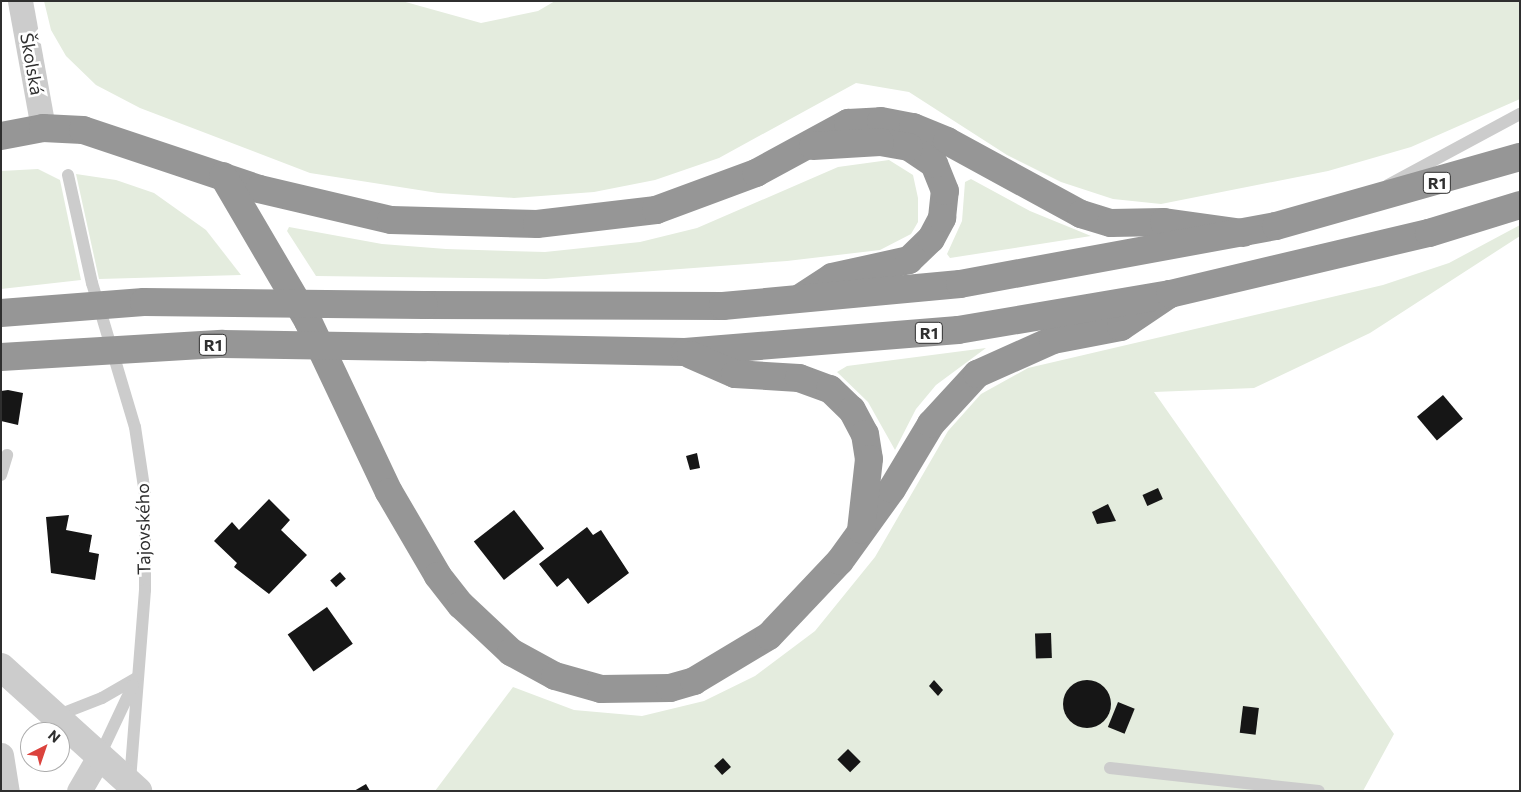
<!DOCTYPE html>
<meta charset="utf-8">
<style>
body{margin:0}
#map{position:relative;width:1521px;height:792px;overflow:hidden;background:#fff;font-family:Commissioner,sans-serif}
div>[style]{position:absolute}
.green>*{inset:0;background:#e4ecde}
.building>*{inset:0;background:#161616;transform-origin:0 0}
.round{border-radius:50%}
.service>*{height:12px;margin:-6px;padding:0 6px;transform-origin:6px;border-radius:6px;background:#ccc}
.minor>*{height:25px;margin:-12.5px;padding:0 12.5px;transform-origin:12.5px;border-radius:12.5px;background:#ccc}
.tertiary>*{height:28px;margin:-14px;padding:0 14px;transform-origin:14px;border-radius:14px;background:#ccc}
.motorway>*{height:28px;margin:-14px;padding:0 14px;transform-origin:14px;border-radius:14px;background:#969696}
.motorway-bridge>*{height:28px;margin:-14px;padding:0 14px;transform-origin:14px;border-radius:14px;background:#969696}
span{translate:-50% -50%;white-space:nowrap;text-align:center;line-height:1.15;-webkit-text-stroke:5px #fff;paint-order:stroke}
.shield-label span{padding:1px 4px;background:#fff;border:1px solid;border-radius:4px;-webkit-text-stroke-width:0}
.shield-label{font-size:16px;color:#2f2f2f;font-weight:700}
.street-label{font-size:18px;color:#2f2f2f}
.frame{position:absolute;inset:0;border:2px solid #2f2f2f;pointer-events:none}
.north{position:absolute;left:20px;top:722px;width:50px;height:50px;box-sizing:border-box;background:#fff;border:1px solid #acacac;border-radius:50%;rotate:41deg;font-size:14px;font-weight:700;line-height:20px;text-align:center;color:#2f2f2f}
.north::after{content:'';display:block;margin:auto;width:18px;height:22px;background:#db433d;clip-path:polygon(50% 0,100% 100%,50% 72%,0 100%)}
</style>
<div id="map">
<div class="green">
<i style="clip-path:polygon(44px 1px,402px 1px,481px 23px,538px 11px,555px 1px,1520px 1px,1520px 99px,1411px 147px,1328px 171px,1161px 204px,1113px 199px,1061px 182px,1007px 155px,909px 92px,856px 83px,719px 158px,655px 180px,594px 192px,514px 198px,438px 193px,310px 173px,140px 108px,96px 85px,66px 56px,51px 30px)"></i>
<i style="clip-path:polygon(889px 160px,913px 175px,918px 198px,918px 222px,911px 234px,880px 250px,787px 261px,546px 279px,316px 276px,287px 231px,289px 227px,382px 244px,446px 249px,545px 252px,640px 242px,697px 228px,838px 167px)"></i>
<i style="clip-path:polygon(38px 169px,60px 180px,81px 280px,1px 289px,1px 171px)"></i>
<i style="clip-path:polygon(76px 174px,116px 180px,154px 193px,206px 230px,241px 275px,99px 279px)"></i>
<i style="clip-path:polygon(971px 179px,1030px 211px,1091px 236px,950px 258px,947px 254px,962px 221px,965px 182px)"></i>
<i style="clip-path:polygon(1520px 225px,1520px 236px,1370px 333px,1254px 388px,1154px 392px,1394px 734px,1363px 791px,435px 791px,513px 687px,574px 710px,642px 716px,704px 701px,755px 676px,815px 631px,875px 557px,948px 431px,981px 394px,1028px 368px,1383px 285px,1449px 263px)"></i>
<i style="clip-path:polygon(986px 348px,936px 385px,916px 409px,895px 450px,868px 402px,837px 372px,847px 366px)"></i>
</div>
<div class="building">
<i style="clip-path:polygon(8px 390px,23px 393px,18px 425px,1px 421px,1px 391px)"></i>
<i style="left:1443px;top:395px;width:31px;height:34px;rotate:50deg"></i>
<i style="clip-path:polygon(697px 453px,700px 468px,690px 470px,686px 456px)"></i>
<i style="left:1158px;top:488px;width:12px;height:17px;rotate:66deg"></i>
<i style="clip-path:polygon(269px 499px,290px 520px,281px 530px,307px 555px,269px 594px,234px 567px,237px 563px,214px 541px,232px 522px,239px 530px)"></i>
<i style="clip-path:polygon(1108px 504px,1116px 521px,1097px 524px,1092px 512px)"></i>
<i style="left:514px;top:510px;width:49px;height:51px;rotate:52deg"></i>
<i style="clip-path:polygon(69px 515px,66px 530px,92px 535px,89px 552px,99px 554px,95px 580px,51px 573px,46px 517px)"></i>
<i style="clip-path:polygon(587px 527px,593px 535px,601px 530px,629px 573px,588px 604px,568px 578px,557px 587px,539px 564px)"></i>
<i style="left:340px;top:572px;width:9px;height:13px;rotate:49deg"></i>
<i style="left:327px;top:607px;width:45px;height:48px;rotate:55deg"></i>
<i style="left:1051px;top:633px;width:25px;height:16px;rotate:88deg"></i>
<i class="round" style="left:1063px;top:680px;width:48px;height:48px"></i>
<i style="clip-path:polygon(934px 680px,943px 690px,938px 696px,929px 686px)"></i>
<i style="left:1118px;top:702px;width:18px;height:27px;rotate:22deg"></i>
<i style="left:1243px;top:706px;width:16px;height:27px;rotate:7deg"></i>
<i style="left:848px;top:749px;width:18px;height:15px;rotate:45deg"></i>
<i style="left:723px;top:758px;width:12px;height:12px;rotate:48deg"></i>
<i style="clip-path:polygon(366px 784px,370px 791px,354px 791px)"></i>
</div>
<div class="service">
<i style="left:68px;top:175px;width:111px;rotate:77.5deg"></i>
<i style="left:92px;top:283px;width:150px;rotate:73.4deg"></i>
<i style="left:135px;top:427px;width:68px;rotate:81.5deg"></i>
<i style="left:145px;top:494px;width:96px;rotate:90deg"></i>
<i style="left:145px;top:590px;width:193px;rotate:94.5deg"></i>
<i style="left:1388px;top:185px;width:150px;rotate:-28.3deg"></i>
<i style="left:1px;top:475px;width:21px;rotate:-73deg"></i>
<i style="left:56px;top:716px;width:49px;rotate:-21.4deg"></i>
<i style="left:102px;top:698px;width:39px;rotate:-30deg"></i>
<i style="left:100px;top:755px;width:77px;rotate:-64.8deg"></i>
<i style="left:1110px;top:768px;width:210px;rotate:6.3deg"></i>
</div>
<div class="minor">
<i style="left:20px;top:1px;width:129px;rotate:79.7deg"></i>
<i style="left:1px;top:755px;width:36px;rotate:81deg"></i>
<i style="left:79px;top:791px;width:42px;rotate:-59.7deg"></i>
</div>
<div class="tertiary">
<i style="left:1px;top:667px;width:185px;rotate:42.1deg"></i>
</div>
<div class="motorway">
<i style="left:1px;top:136px;width:43px;rotate:-10.8deg"></i>
<i style="left:43px;top:128px;width:40px;rotate:2.9deg"></i>
<i style="left:83px;top:130px;width:186px;rotate:18.5deg"></i>
<i style="left:259px;top:189px;width:136px;rotate:13.2deg"></i>
<i style="left:391px;top:220px;width:146px;rotate:1.6deg"></i>
<i style="left:537px;top:224px;width:120px;rotate:-6.7deg"></i>
<i style="left:656px;top:210px;width:107px;rotate:-20.3deg"></i>
<i style="left:756px;top:173px;width:105px;rotate:-28.5deg"></i>
<i style="left:848px;top:123px;width:33px;rotate:-3deg"></i>
<i style="left:881px;top:121px;width:33px;rotate:11deg"></i>
<i style="left:913px;top:127px;width:37px;rotate:22deg"></i>
<i style="left:947px;top:141px;width:153px;rotate:28.6deg"></i>
<i style="left:1081px;top:214px;width:31px;rotate:17deg"></i>
<i style="left:1111px;top:223px;width:53px;rotate:-1.1deg"></i>
<i style="left:1164px;top:222px;width:80px;rotate:7.9deg"></i>
<i style="left:223px;top:176px;width:168px;rotate:59.6deg"></i>
<i style="left:308px;top:321px;width:189px;rotate:64.7deg"></i>
<i style="left:389px;top:492px;width:97px;rotate:59.7deg"></i>
<i style="left:438px;top:576px;width:37px;rotate:52deg"></i>
<i style="left:461px;top:605px;width:69px;rotate:43.2deg"></i>
<i style="left:511px;top:652px;width:50px;rotate:28.6deg"></i>
<i style="left:555px;top:676px;width:48px;rotate:15.8deg"></i>
<i style="left:601px;top:689px;width:69px;rotate:-0.8deg"></i>
<i style="left:670px;top:688px;width:25px;rotate:-16deg"></i>
<i style="left:694px;top:681px;width:87px;rotate:-31deg"></i>
<i style="left:769px;top:636px;width:103px;rotate:-46.6deg"></i>
<i style="left:840px;top:561px;width:89px;rotate:-54.2deg"></i>
<i style="left:892px;top:489px;width:76px;rotate:-59deg"></i>
<i style="left:931px;top:424px;width:68px;rotate:-47.4deg"></i>
<i style="left:977px;top:374px;width:83px;rotate:-24.1deg"></i>
<i style="left:1053px;top:340px;width:69px;rotate:-10.8deg"></i>
<i style="left:1121px;top:327px;width:59px;rotate:-34deg"></i>
<i style="left:800px;top:298px;width:38px;rotate:-33deg"></i>
<i style="left:832px;top:277px;width:79px;rotate:-12.4deg"></i>
<i style="left:909px;top:260px;width:30px;rotate:-44deg"></i>
<i style="left:931px;top:239px;width:24px;rotate:-62deg"></i>
<i style="left:942px;top:218px;width:27px;rotate:-84deg"></i>
<i style="left:945px;top:191px;width:29px;rotate:-112deg"></i>
<i style="left:934px;top:164px;width:30px;rotate:-146deg"></i>
<i style="left:909px;top:147px;width:29px;rotate:-170deg"></i>
<i style="left:880px;top:142px;width:67px;rotate:176.6deg"></i>
<i style="left:424px;top:305px;width:299px;rotate:0.2deg"></i>
<i style="left:723px;top:306px;width:238px;rotate:-5.3deg"></i>
<i style="left:960px;top:284px;width:321px;rotate:-10.4deg"></i>
<i style="left:1276px;top:226px;width:254px;rotate:-15.8deg"></i>
<i style="left:425px;top:347px;width:260px;rotate:1.1deg"></i>
<i style="left:685px;top:352px;width:274px;rotate:-4.6deg"></i>
<i style="left:958px;top:330px;width:215px;rotate:-9.6deg"></i>
<i style="left:1170px;top:294px;width:266px;rotate:-13.3deg"></i>
<i style="left:1429px;top:233px;width:95px;rotate:-17.1deg"></i>
<i style="left:691px;top:355px;width:48px;rotate:23.4deg"></i>
<i style="left:735px;top:374px;width:64px;rotate:3.6deg"></i>
<i style="left:799px;top:378px;width:33px;rotate:20deg"></i>
<i style="left:830px;top:389px;width:30px;rotate:44deg"></i>
<i style="left:852px;top:410px;width:27px;rotate:62deg"></i>
<i style="left:865px;top:434px;width:25px;rotate:81deg"></i>
<i style="left:869px;top:459px;width:71px;rotate:96.4deg"></i>
</div>
<div class="motorway-bridge">
<i style="left:1px;top:313px;width:143px;rotate:-4.4deg"></i>
<i style="left:144px;top:302px;width:280px;rotate:0.6deg"></i>
<i style="left:1px;top:357px;width:222px;rotate:-3.4deg"></i>
<i style="left:223px;top:344px;width:202px;rotate:0.9deg"></i>
</div>
<div class="shield-label">
<span style="left:1437px;top:183px">R1</span>
<span style="left:929px;top:333px">R1</span>
<span style="left:213px;top:345px">R1</span>
</div>
<div class="street-label">
<span style="left:32px;top:64px;rotate:80deg">Školská</span>
<span style="left:143px;top:529px;rotate:-91deg">Tajovského</span>
</div>
<div class="frame"></div>
<div class="north">N</div>
</div>
